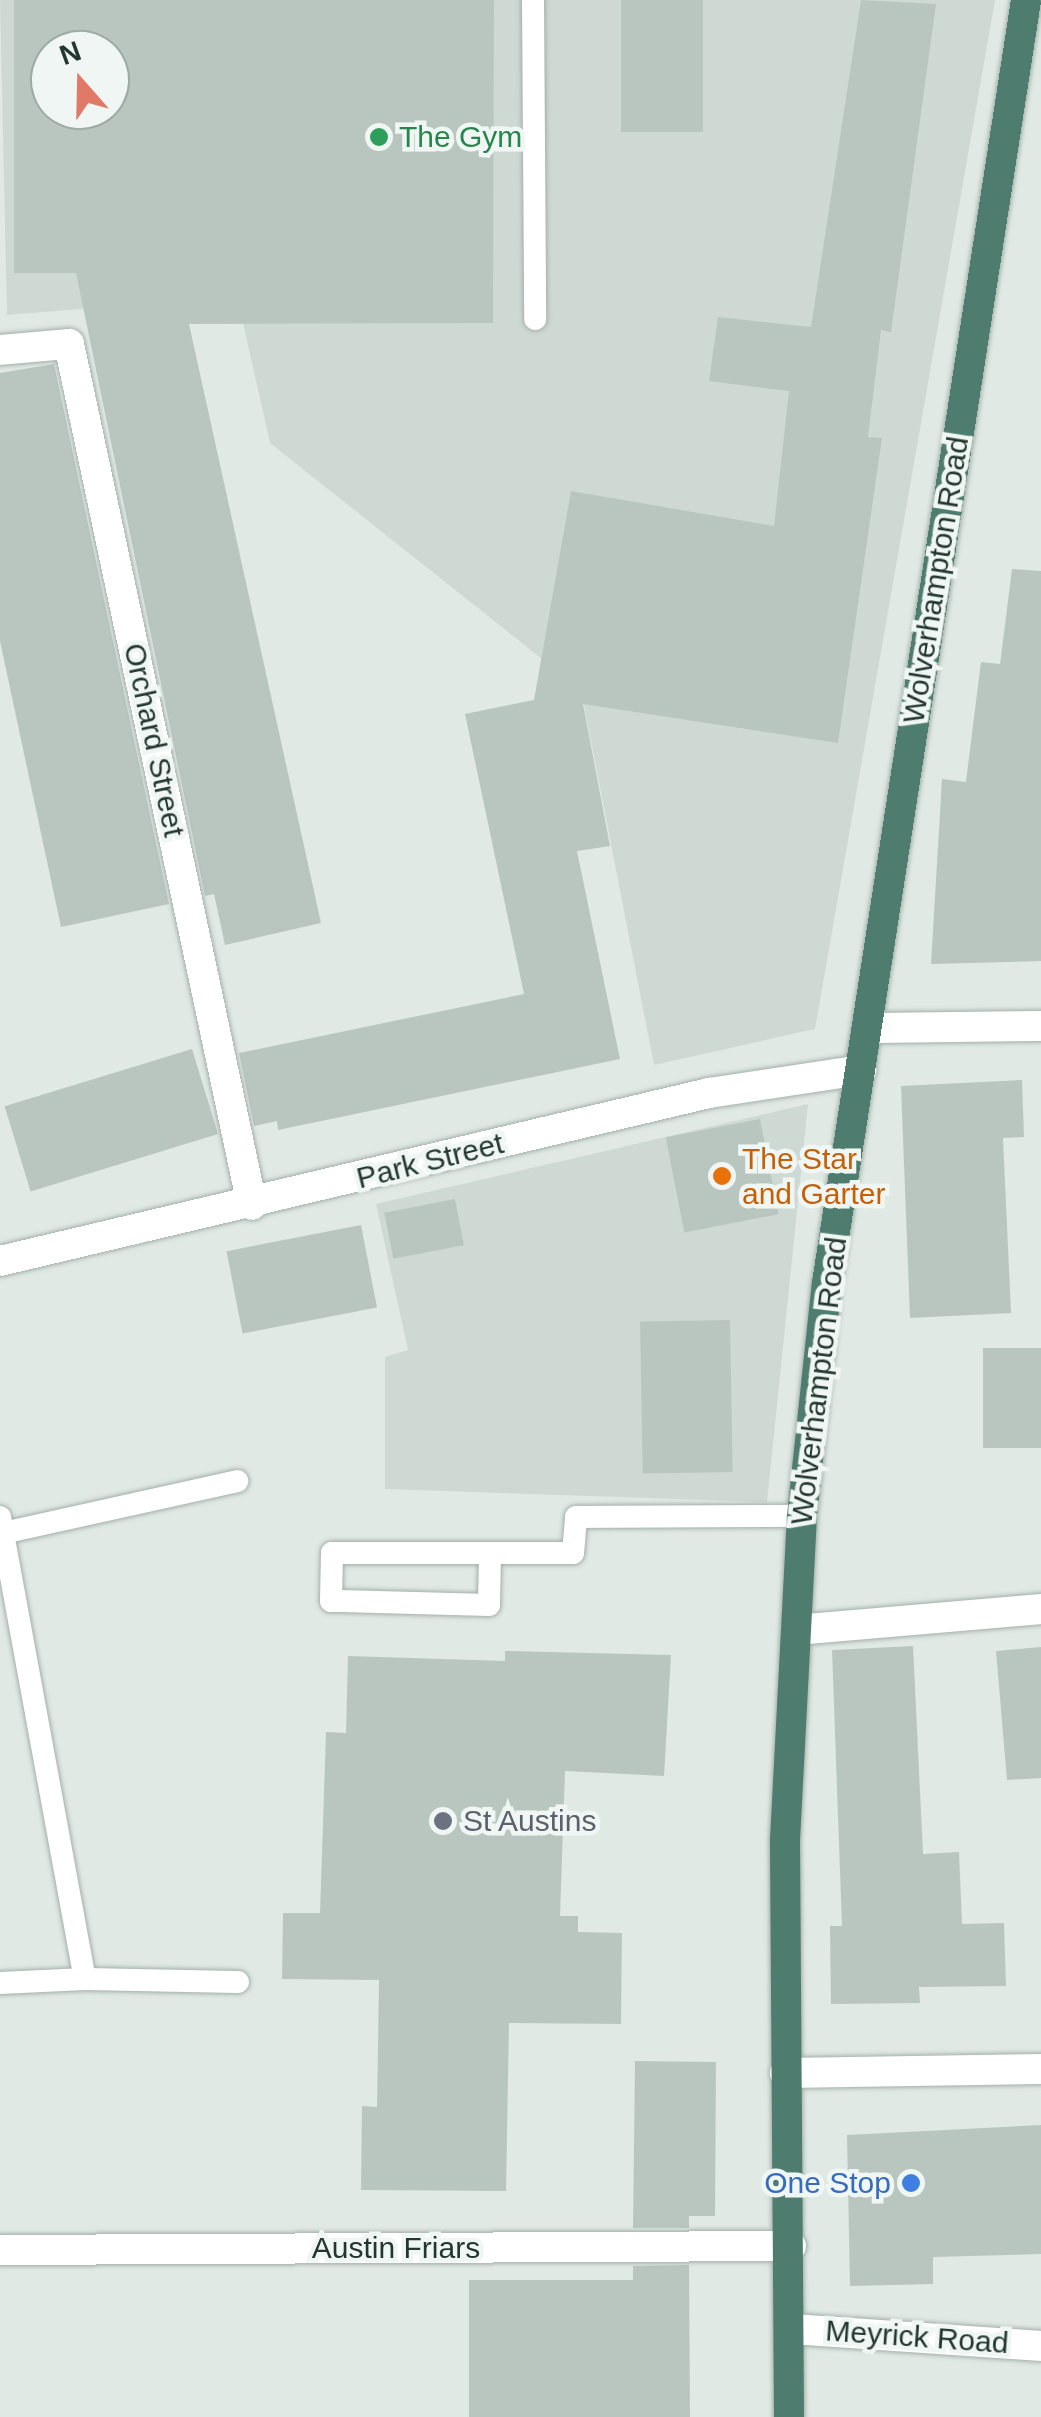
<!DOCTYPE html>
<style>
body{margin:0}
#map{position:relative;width:1041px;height:2417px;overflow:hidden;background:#e0e9e4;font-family:Helvetica,sans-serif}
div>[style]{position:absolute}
.built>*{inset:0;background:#cfd9d3}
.building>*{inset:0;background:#b9c6c0;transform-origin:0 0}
.roads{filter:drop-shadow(0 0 2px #a4b0aa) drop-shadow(0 0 2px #a4b0aa)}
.service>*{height:22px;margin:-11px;padding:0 11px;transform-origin:11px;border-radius:11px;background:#fff}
.minor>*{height:30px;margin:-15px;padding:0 15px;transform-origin:15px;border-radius:15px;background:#fff}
.trunk>*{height:30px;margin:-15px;padding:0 15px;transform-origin:15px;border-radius:15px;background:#4e7c6e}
.dots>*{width:28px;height:28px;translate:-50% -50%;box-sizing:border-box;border:5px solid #f0f6f3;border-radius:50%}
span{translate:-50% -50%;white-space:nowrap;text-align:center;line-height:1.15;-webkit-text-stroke:9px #f0f6f3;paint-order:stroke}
.leisure-label{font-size:30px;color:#27864d}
.left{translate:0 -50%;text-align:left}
.street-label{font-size:30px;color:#233730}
.food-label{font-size:30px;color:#c56008}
.worship-label{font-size:30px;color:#5b616d}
.shop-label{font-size:30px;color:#366cbe}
.right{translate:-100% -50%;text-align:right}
.north{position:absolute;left:30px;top:30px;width:100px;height:100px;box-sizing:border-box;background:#f0f6f3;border:2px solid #9eaaa5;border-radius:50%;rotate:340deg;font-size:28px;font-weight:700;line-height:40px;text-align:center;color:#233730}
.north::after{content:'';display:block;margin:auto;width:35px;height:45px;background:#e07967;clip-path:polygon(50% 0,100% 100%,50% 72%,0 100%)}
</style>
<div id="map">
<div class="built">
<i style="clip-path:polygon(evenodd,0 0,995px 0,815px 1029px,654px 1065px,581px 690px,270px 443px,237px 296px,7px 315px,0 0,50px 50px,110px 50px,110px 110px,50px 110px,50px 50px)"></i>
<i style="clip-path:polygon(808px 1104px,767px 1502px,385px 1489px,385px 1357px,408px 1350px,376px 1204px)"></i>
</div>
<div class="building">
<i style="clip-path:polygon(evenodd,14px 0,494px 0,493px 323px,189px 324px,321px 923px,225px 945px,214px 894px,205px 896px,76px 273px,14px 273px,14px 0,50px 50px,110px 50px,110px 110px,50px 110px,50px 50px)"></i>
<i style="left:621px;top:0;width:82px;height:132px"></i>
<i style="clip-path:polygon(861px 0,936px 4px,891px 332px,881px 330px,868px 437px,882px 438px,838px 743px,583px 704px,610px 846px,577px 851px,620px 1059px,278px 1130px,277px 1121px,254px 1126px,239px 1053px,524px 994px,465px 714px,534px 700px,571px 491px,774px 526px,789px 391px,709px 381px,718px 317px,811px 327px)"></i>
<i style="clip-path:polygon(54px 364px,169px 904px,61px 927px,0 641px,0 373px)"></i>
<i style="clip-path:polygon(1012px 569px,1041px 571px,1041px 961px,931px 964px,942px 779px,966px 782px,981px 662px,1000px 664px)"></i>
<i style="left:192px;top:1049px;width:89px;height:196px;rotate:73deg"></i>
<i style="clip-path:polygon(1022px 1080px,1024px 1137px,1003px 1138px,1011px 1313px,910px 1318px,901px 1086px)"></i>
<i style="left:760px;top:1119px;width:97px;height:96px;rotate:79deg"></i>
<i style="left:455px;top:1199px;width:47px;height:72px;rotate:79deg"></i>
<i style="left:361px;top:1225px;width:84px;height:137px;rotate:79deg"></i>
<i style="left:730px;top:1320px;width:152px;height:90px;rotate:89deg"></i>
<i style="left:1041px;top:1348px;width:100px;height:58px;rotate:90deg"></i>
<i style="clip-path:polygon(913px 1646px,923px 1854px,959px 1852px,962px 1924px,1004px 1923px,1006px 1986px,919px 1987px,920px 2003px,831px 2004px,830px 1926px,842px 1926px,832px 1650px)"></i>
<i style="clip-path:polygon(1041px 1647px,1041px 1778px,1007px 1780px,996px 1651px)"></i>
<i style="clip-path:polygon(505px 1651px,671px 1655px,664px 1776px,565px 1771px,560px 1916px,578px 1916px,578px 1932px,622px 1933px,621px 2024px,509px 2023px,506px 2191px,361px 2190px,362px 2106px,377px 2107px,379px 1980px,282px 1979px,283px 1913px,320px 1913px,326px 1732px,346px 1733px,348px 1656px,505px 1661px)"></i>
<i style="clip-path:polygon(635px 2061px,716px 2062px,715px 2216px,689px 2216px,689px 2228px,633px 2228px)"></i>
<i style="clip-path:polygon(1041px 2125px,1041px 2254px,933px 2257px,933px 2284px,850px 2286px,847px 2135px)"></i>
<i style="clip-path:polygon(689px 2265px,690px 2417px,469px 2417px,469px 2280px,633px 2280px,633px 2266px)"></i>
</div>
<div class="roads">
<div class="service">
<i style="left:533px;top:0;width:319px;rotate:89.6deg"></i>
<i style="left:0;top:1517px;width:470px;rotate:79.6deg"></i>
<i style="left:85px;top:1979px;width:85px;rotate:177.3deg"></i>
<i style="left:3px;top:1533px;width:240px;rotate:-12.5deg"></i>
<i style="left:490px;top:1556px;width:49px;rotate:91.2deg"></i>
<i style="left:489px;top:1605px;width:158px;rotate:-178.5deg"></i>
<i style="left:331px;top:1601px;width:48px;rotate:-88.8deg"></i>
<i style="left:332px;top:1553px;width:241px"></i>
<i style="left:573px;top:1553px;width:36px;rotate:-85deg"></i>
<i style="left:576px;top:1517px;width:226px;rotate:-0.3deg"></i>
<i style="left:85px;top:1979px;width:153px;rotate:1.1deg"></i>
</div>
<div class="minor">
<i style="left:0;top:350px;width:69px;rotate:-5deg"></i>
<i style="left:69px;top:344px;width:880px;rotate:78deg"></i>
<i style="left:869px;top:1028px;width:172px;rotate:-0.7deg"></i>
<i style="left:0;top:1261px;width:729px;rotate:-13.33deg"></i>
<i style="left:709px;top:1093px;width:154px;rotate:-8.6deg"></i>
<i style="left:796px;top:1630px;width:246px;rotate:-4.9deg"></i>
<i style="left:785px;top:2073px;width:256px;rotate:-0.9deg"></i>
<i style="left:0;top:2250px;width:791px;rotate:-0.29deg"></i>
<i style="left:792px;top:2329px;width:250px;rotate:3.9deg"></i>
</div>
<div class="trunk">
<i style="left:789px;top:2417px;width:577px;rotate:-90.4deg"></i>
<i style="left:785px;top:1840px;width:324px;rotate:-87deg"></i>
<i style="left:802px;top:1516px;width:234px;rotate:-83.9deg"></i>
<i style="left:827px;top:1283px;width:1298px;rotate:-81.18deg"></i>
</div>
</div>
<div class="dots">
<i style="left:379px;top:137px;background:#2e9e5b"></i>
<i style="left:722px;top:1176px;background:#e8710a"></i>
<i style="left:443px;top:1821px;background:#6b7280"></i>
<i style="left:911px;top:2183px;background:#3f7fe0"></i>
</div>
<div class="leisure-label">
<span class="left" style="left:399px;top:137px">The Gym</span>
</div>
<div class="street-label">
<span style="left:936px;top:580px;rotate:-81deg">Wolverhampton Road</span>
<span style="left:154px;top:740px;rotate:78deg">Orchard Street</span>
<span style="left:430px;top:1161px;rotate:-14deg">Park Street</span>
<span style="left:819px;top:1381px;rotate:-83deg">Wolverhampton Road</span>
<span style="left:396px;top:2248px">Austin Friars</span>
<span style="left:917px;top:2337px;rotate:4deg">Meyrick Road</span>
</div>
<div class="food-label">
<span class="left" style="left:742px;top:1176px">The Star<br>and Garter</span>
</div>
<div class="worship-label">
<span class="left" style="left:463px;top:1821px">St Austins</span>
</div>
<div class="shop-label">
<span class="right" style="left:891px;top:2183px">One Stop</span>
</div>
<div class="north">N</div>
</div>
